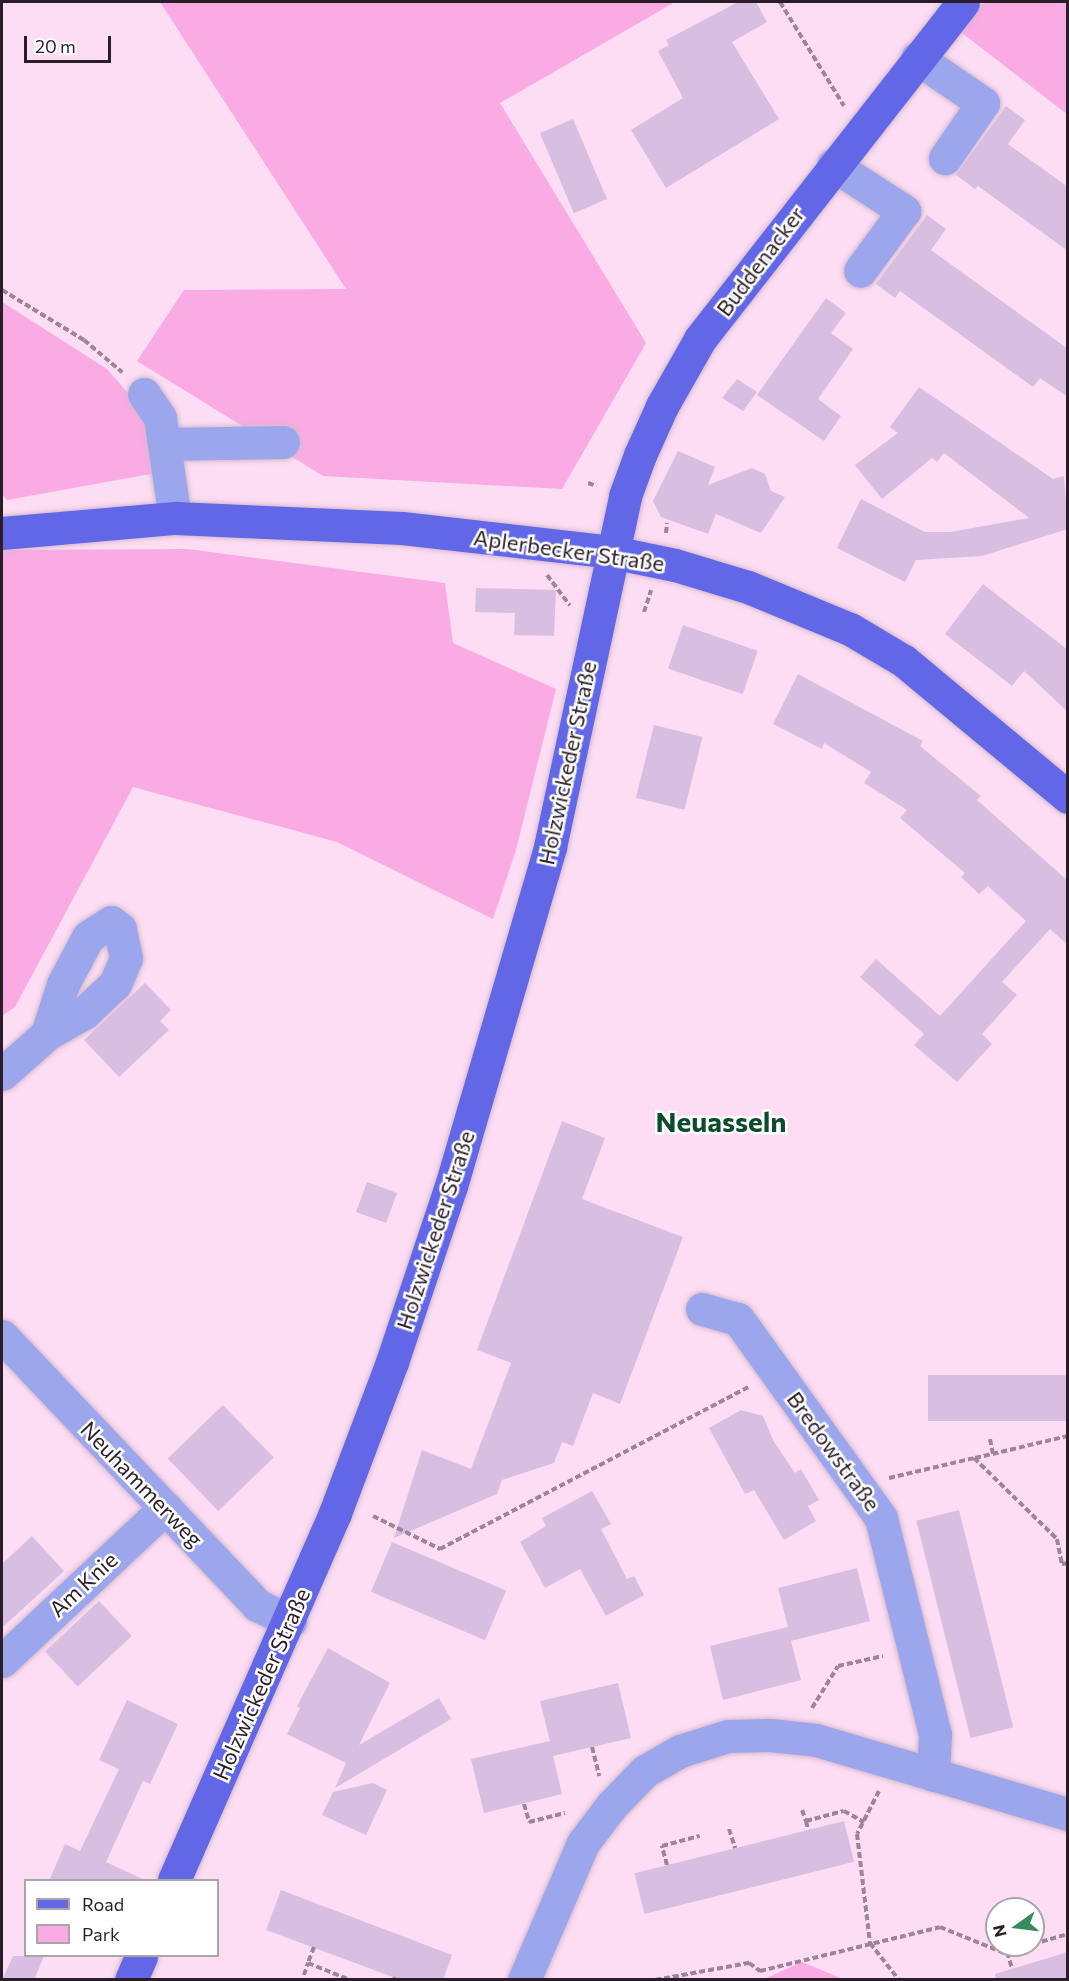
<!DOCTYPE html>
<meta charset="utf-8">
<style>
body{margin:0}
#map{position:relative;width:1069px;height:1981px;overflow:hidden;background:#fcddf3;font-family:Commissioner,sans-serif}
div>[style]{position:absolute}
.green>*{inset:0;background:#faabe4}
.building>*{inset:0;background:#d8bfe2;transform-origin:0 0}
.path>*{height:4px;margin-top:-2px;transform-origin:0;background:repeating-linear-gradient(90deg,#9d8596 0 6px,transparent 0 9px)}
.roads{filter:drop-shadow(0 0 2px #d6bace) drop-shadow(0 0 2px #d6bace)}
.minor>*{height:33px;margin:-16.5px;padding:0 16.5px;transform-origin:16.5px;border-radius:16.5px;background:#9ca6ec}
.major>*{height:33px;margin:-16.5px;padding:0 16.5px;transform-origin:16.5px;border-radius:16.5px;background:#6267e7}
span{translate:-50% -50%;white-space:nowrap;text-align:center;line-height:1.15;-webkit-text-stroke:5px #fff;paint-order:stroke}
.street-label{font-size:22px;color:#2b1d27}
.district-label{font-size:28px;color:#0d4b2d;font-weight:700}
.frame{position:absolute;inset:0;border:3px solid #2b1d27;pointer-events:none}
.legend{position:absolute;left:24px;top:1879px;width:195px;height:78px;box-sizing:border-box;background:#fff;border:2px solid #aaa5a9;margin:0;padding:8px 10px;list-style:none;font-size:18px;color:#2b1d27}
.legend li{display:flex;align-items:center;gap:12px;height:30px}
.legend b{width:30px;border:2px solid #aaa5a9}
.north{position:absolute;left:985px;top:1897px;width:60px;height:60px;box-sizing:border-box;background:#fff;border:2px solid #aaa5a9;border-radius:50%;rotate:256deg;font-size:16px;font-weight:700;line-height:24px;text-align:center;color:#2b1d27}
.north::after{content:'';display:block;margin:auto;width:21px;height:27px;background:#368b5e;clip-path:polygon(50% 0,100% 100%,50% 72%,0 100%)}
.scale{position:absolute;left:24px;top:36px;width:87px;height:27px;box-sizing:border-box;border:3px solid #2b1d27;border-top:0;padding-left:8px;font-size:18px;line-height:21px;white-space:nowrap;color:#2b1d27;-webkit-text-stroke:4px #fff;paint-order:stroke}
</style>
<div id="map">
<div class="green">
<i style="clip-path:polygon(160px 2px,675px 2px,500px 103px,646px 343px,562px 489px,323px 476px,137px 361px,184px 290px,346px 289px)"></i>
<i style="clip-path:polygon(984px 2px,1067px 2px,1067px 114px,958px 30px)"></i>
<i style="clip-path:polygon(2px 302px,107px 369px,140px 407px,156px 473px,7px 500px,2px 495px)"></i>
<i style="clip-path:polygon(188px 549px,445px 583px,453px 643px,556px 689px,516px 850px,493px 919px,337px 842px,133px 787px,15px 1007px,2px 1016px,2px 550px)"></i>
<i style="clip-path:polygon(802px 1962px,843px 1979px,764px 1979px)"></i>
</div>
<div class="building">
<i style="clip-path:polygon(738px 2px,756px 2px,767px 22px,732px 42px,779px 119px,666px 188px,631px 130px,683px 98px,658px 51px,669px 45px,666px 40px)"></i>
<i style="clip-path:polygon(1006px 106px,1025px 120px,1008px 144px,1068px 187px,1068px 251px,978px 186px,975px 189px,956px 175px)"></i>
<i style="left:573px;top:119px;width:87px;height:36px;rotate:67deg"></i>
<i style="clip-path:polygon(927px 215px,946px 229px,931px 250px,1068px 349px,1068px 397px,1040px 378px,1033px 387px,900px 291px,895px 298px,876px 284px)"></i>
<i style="clip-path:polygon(826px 298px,846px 313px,831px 333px,853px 349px,818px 399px,841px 416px,824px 441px,757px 395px)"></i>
<i style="clip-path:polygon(737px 379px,757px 392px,743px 411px,722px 398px)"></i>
<i style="clip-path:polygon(919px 387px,1053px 479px,1064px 476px,1068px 529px,982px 556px,916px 560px,905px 582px,837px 548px,861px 499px,925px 532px,950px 532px,1029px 518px,944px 453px,937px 462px,932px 458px,882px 499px,855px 465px,898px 433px,890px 427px)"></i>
<i style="clip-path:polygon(678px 451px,715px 467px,708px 485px,752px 468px,765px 474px,771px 491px,785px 497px,761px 533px,716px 514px,708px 534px,661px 517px,653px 501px)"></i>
<i style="clip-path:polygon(983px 584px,1068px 650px,1068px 712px,1024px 671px,1012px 686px,945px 634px)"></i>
<i style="clip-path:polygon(476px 588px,556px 590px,554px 636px,514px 635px,515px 613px,475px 612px)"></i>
<i style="left:683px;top:625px;width:79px;height:46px;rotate:19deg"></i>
<i style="clip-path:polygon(798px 674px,923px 741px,920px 746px,981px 796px,977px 800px,1068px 881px,1068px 945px,1050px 929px,1002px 982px,1017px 995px,982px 1034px,992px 1044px,957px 1082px,914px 1045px,924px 1034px,860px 977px,876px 959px,940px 1016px,1026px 921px,988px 886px,979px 894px,961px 877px,965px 873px,900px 818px,907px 810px,864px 783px,871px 772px,824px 743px,822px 749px,773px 724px)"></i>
<i style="left:654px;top:725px;width:50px;height:75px;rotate:14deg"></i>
<i style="clip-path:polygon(145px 983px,171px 1010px,160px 1021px,169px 1030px,119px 1077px,84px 1040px)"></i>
<i style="clip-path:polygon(562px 1121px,605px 1138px,582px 1199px,683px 1237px,620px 1404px,593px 1393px,573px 1446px,562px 1442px,554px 1463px,502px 1480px,497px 1494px,394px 1538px,422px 1450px,471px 1469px,511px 1363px,477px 1350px)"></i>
<i style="left:367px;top:1182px;width:32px;height:32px;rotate:20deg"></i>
<i style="left:1068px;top:1375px;width:46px;height:140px;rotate:90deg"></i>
<i style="left:223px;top:1405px;width:73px;height:77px;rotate:46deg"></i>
<i style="clip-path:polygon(741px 1410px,763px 1416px,774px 1442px,795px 1473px,801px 1469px,819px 1500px,808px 1506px,816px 1521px,784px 1540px,754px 1490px,745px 1494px,709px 1428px)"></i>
<i style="clip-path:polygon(592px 1491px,611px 1524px,601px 1529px,627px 1579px,634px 1576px,644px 1595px,606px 1616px,580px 1569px,545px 1588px,520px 1542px,546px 1526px,542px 1518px)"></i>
<i style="left:959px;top:1510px;width:224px;height:44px;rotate:76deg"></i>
<i style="clip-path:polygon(32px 1536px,64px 1571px,2px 1628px,2px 1564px)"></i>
<i style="left:392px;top:1542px;width:124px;height:54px;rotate:23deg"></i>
<i style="clip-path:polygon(857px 1568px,870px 1621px,791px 1641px,801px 1680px,723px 1700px,710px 1646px,788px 1627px,778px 1588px)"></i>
<i style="left:99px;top:1601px;width:48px;height:74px;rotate:47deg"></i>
<i style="clip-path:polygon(328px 1648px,390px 1683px,359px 1745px,439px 1698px,451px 1719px,335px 1788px,346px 1763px,287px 1734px,300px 1708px,297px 1706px)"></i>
<i style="clip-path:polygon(618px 1683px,631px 1738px,553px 1756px,562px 1794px,484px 1813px,471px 1759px,550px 1741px,540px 1701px)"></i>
<i style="clip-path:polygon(127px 1700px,178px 1724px,150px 1784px,143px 1781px,106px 1862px,147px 1881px,49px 1881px,65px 1844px,80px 1851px,119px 1769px,99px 1760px)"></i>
<i style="clip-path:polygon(373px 1783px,387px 1790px,366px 1835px,322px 1815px,333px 1792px)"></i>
<i style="left:844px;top:1821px;width:42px;height:216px;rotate:76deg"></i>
<i style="clip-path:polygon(281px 1890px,452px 1955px,443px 1980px,401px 1980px,266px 1930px)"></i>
<i style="clip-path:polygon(1068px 1952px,1068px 1980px,996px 1980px,995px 1974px)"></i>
<i style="clip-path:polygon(13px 1956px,44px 1956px,34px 1980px,2px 1980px)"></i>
</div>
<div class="path">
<i style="left:780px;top:2px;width:122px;rotate:58.4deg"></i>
<i style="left:2px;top:290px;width:96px;rotate:31.4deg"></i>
<i style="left:84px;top:340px;width:50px;rotate:40.1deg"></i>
<i style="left:588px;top:483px;width:9px;rotate:18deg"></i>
<i style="left:666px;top:533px;width:10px;rotate:-84deg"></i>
<i style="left:547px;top:575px;width:38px;rotate:53deg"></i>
<i style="left:644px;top:612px;width:23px;rotate:-72deg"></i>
<i style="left:990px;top:1439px;width:15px;rotate:79deg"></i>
<i style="left:975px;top:1458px;width:96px;rotate:-13.3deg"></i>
<i style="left:889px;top:1478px;width:87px;rotate:-13.2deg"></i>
<i style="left:974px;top:1458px;width:116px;rotate:44.3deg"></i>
<i style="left:1057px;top:1539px;width:25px;rotate:79deg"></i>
<i style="left:1062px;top:1564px;width:6px;rotate:-9deg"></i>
<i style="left:373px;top:1516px;width:75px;rotate:26.2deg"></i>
<i style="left:440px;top:1549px;width:350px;rotate:-27.7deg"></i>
<i style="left:812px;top:1708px;width:49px;rotate:-58.2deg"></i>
<i style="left:838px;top:1666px;width:46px;rotate:-12.5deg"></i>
<i style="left:592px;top:1747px;width:30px;rotate:76deg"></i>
<i style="left:879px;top:1791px;width:48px;rotate:117.1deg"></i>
<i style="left:857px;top:1834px;width:110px;rotate:83.2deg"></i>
<i style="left:870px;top:1943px;width:47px;rotate:51.9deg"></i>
<i style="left:524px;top:1804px;width:19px;rotate:74deg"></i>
<i style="left:529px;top:1822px;width:37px;rotate:-14deg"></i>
<i style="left:802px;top:1810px;width:12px;rotate:70deg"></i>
<i style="left:806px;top:1821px;width:39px;rotate:-15deg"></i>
<i style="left:844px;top:1811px;width:23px;rotate:29deg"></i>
<i style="left:806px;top:1821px;width:9px;rotate:77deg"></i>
<i style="left:729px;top:1829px;width:20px;rotate:72deg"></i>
<i style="left:667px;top:1865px;width:20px;rotate:-105deg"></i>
<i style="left:662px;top:1846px;width:39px;rotate:-15deg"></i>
<i style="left:1033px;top:1944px;width:36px;rotate:-16deg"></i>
<i style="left:314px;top:1947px;width:17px;rotate:111deg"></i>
<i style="left:308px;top:1963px;width:45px;rotate:22deg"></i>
<i style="left:1007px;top:1952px;width:17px;rotate:73deg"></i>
<i style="left:304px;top:1975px;width:13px;rotate:-72deg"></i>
<i style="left:394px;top:1980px;width:3px;rotate:-72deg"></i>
<i style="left:655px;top:1980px;width:96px;rotate:-10.3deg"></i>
<i style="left:749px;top:1963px;width:14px;rotate:36deg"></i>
<i style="left:760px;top:1971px;width:185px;rotate:-13.7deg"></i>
<i style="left:940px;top:1927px;width:69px;rotate:22.1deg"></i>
<i style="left:1004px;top:1953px;width:28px;rotate:-17deg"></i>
</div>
<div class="roads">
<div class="minor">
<i style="left:917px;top:58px;width:80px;rotate:34.3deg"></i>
<i style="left:983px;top:103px;width:67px;rotate:124.6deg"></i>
<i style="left:833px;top:165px;width:85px;rotate:32.9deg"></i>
<i style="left:904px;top:211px;width:74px;rotate:126.3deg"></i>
<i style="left:144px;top:394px;width:29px;rotate:56deg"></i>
<i style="left:160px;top:418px;width:101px;rotate:81.5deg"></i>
<i style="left:165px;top:444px;width:118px;rotate:-1deg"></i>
<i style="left:2px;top:1074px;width:60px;rotate:-41.6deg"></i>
<i style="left:47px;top:1034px;width:43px;rotate:-29.6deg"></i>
<i style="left:84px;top:1013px;width:42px;rotate:-43.1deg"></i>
<i style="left:115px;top:984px;width:28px;rotate:-67deg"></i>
<i style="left:126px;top:958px;width:30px;rotate:-102deg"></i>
<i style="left:120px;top:929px;width:11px;rotate:-142deg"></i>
<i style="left:111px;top:922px;width:27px;rotate:147deg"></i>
<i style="left:88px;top:937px;width:53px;rotate:118deg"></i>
<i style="left:63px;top:984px;width:52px;rotate:107.7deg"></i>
<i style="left:702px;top:1309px;width:37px;rotate:16deg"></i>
<i style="left:738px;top:1319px;width:245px;rotate:54.3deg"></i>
<i style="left:881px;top:1518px;width:223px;rotate:76deg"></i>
<i style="left:935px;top:1734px;width:41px;rotate:92.8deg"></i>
<i style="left:2px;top:1336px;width:371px;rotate:46.5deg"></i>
<i style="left:257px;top:1605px;width:37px;rotate:26deg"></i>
<i style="left:2px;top:1661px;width:224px;rotate:-43.2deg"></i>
<i style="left:524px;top:1980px;width:149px;rotate:-66.7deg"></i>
<i style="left:583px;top:1843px;width:48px;rotate:-52.7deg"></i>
<i style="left:612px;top:1805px;width:47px;rotate:-45.9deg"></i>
<i style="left:645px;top:1771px;width:40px;rotate:-29.7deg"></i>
<i style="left:680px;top:1751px;width:50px;rotate:-17.4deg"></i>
<i style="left:728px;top:1736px;width:42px;rotate:-1.4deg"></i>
<i style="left:770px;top:1735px;width:46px;rotate:6.2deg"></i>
<i style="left:816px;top:1740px;width:263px;rotate:16.4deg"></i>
</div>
<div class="major">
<i style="left:2px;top:533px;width:174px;rotate:-5deg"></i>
<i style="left:175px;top:518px;width:227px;rotate:2.5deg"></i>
<i style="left:402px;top:528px;width:211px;rotate:6.5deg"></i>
<i style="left:612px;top:552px;width:64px;rotate:11.7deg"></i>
<i style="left:675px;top:565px;width:76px;rotate:16.8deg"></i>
<i style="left:748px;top:587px;width:110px;rotate:22.4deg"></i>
<i style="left:850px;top:629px;width:63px;rotate:30.7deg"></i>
<i style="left:904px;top:661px;width:213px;rotate:39.7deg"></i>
<i style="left:174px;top:1880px;width:401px;rotate:-66.3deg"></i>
<i style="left:335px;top:1513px;width:161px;rotate:-69.3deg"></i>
<i style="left:392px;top:1362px;width:186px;rotate:-71.5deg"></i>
<i style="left:451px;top:1186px;width:353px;rotate:-73.7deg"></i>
<i style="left:550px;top:847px;width:359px;rotate:-77.9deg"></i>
<i style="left:625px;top:496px;width:44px;rotate:-69.9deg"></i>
<i style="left:640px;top:455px;width:54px;rotate:-65.8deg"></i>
<i style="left:662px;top:406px;width:77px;rotate:-60.4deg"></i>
<i style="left:700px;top:339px;width:427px;rotate:-52deg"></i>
<i style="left:131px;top:1980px;width:26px;rotate:-67deg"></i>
</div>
</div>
<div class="street-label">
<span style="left:760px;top:261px;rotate:-53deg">Buddenacker</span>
<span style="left:569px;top:550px;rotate:8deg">Aplerbecker Straße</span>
<span style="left:567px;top:763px;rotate:-78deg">Holzwickeder Straße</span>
<span style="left:435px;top:1230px;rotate:-72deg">Holzwickeder Straße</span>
<span style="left:834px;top:1451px;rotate:54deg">Bredowstraße</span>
<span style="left:142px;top:1484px;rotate:46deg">Neuhammerweg</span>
<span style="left:83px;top:1584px;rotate:-43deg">Am Knie</span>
<span style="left:261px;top:1684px;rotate:-66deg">Holzwickeder Straße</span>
</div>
<div class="district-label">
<span style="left:721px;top:1121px">Neuasseln</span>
</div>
<div class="frame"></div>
<ul class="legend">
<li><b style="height:8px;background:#6267e7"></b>Road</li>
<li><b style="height:16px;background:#faabe4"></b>Park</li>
</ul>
<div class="north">N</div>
<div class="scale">20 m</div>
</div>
